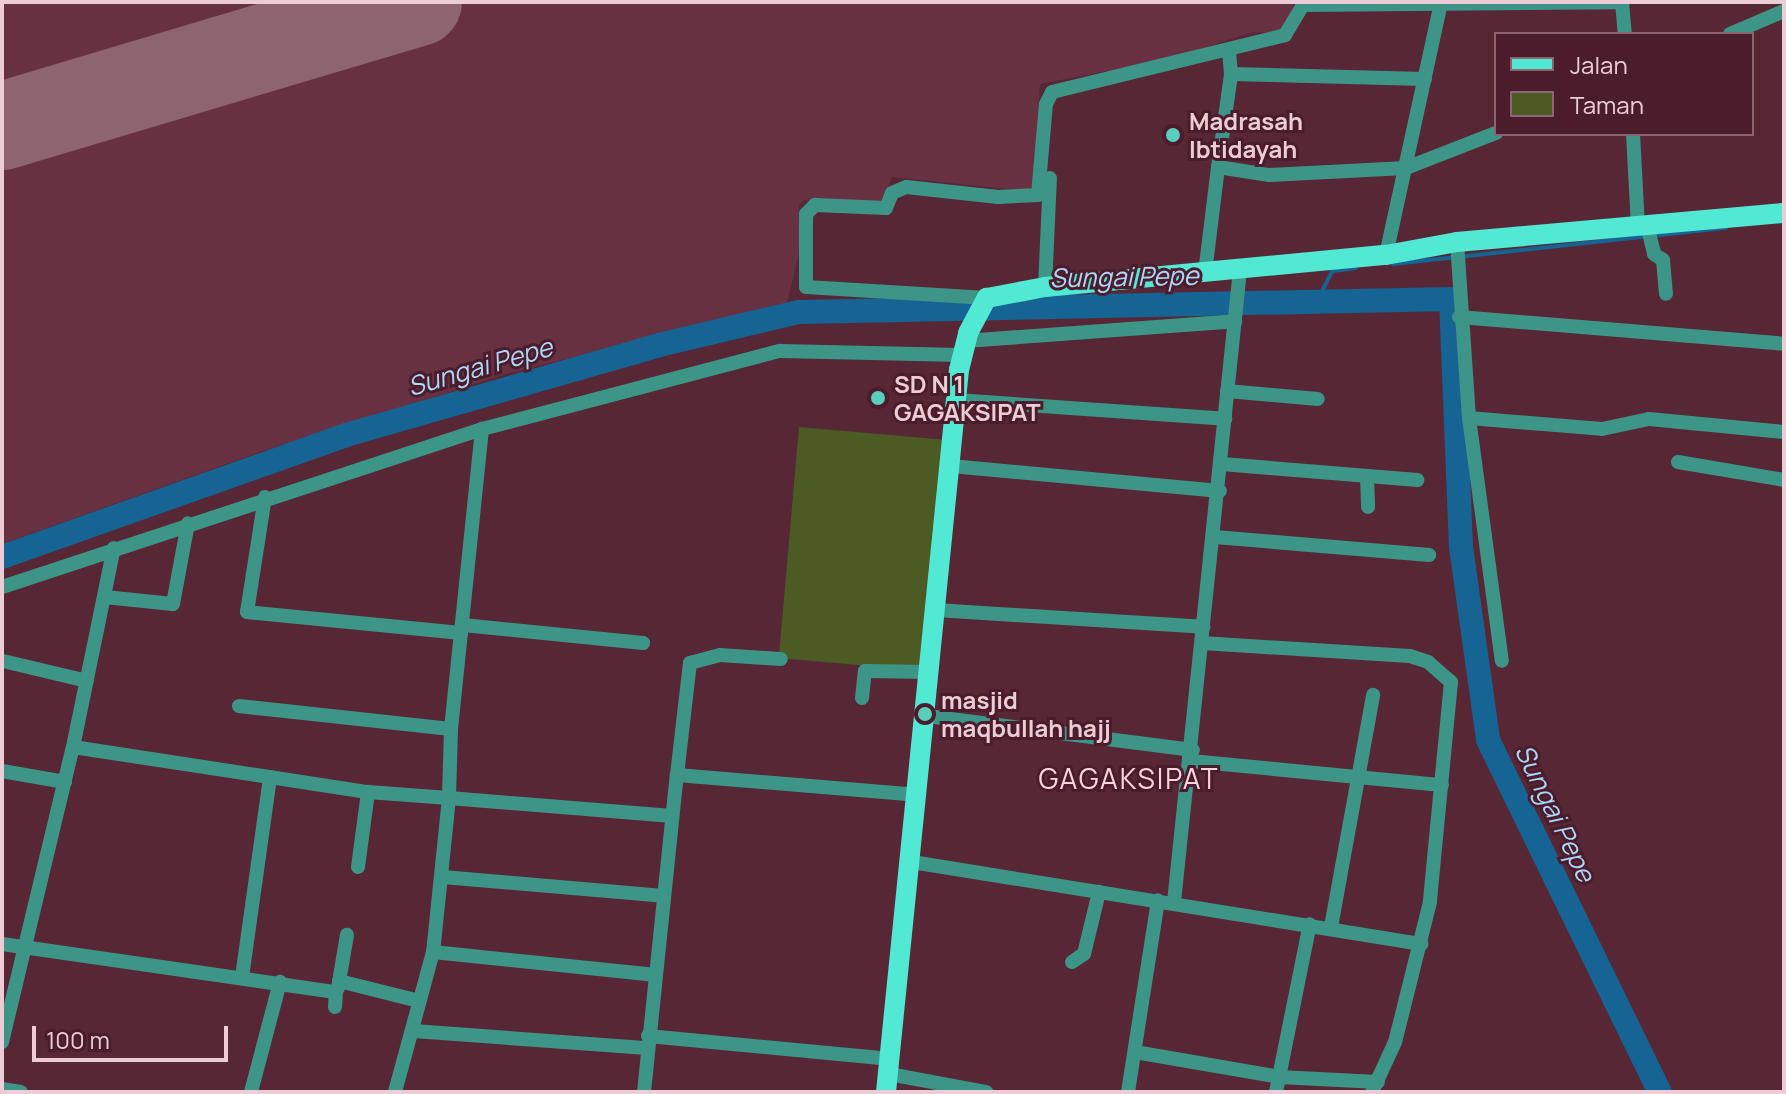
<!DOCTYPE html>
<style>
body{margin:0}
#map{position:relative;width:1786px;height:1094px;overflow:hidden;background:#572736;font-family:Manrope,sans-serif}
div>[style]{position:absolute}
.built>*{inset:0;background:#673141}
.green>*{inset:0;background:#4c5a24;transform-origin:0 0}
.stream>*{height:4px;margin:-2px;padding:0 2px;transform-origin:2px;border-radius:2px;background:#156494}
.river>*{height:24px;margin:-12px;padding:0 12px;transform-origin:12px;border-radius:12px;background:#156494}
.runway>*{height:88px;margin:-44px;padding:0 44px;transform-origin:44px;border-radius:44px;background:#8e6470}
.minor>*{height:14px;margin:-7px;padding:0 7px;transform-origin:7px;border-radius:7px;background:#3d9588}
.major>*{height:20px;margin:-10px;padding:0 10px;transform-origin:10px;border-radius:10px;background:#51e9d4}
.dots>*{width:22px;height:22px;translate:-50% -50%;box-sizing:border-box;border:4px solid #4b1d2c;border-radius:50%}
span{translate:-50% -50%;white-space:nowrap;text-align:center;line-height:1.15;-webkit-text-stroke:6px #4b1d2c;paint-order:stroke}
.poi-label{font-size:24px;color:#edcdd5;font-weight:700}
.left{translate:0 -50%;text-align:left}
.water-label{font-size:26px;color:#abd6f7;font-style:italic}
.quarter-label{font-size:28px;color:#fbd5de;letter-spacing:2px}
.frame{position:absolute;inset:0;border:4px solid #edcdd5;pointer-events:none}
.legend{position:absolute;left:1494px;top:32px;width:260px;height:104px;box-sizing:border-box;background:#4b1d2c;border:2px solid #8c6370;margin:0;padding:10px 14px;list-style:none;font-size:24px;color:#edcdd5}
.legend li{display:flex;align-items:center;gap:16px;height:40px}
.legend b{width:40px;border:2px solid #8c6370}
.scale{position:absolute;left:32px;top:1026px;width:196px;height:36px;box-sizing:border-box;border:4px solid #edcdd5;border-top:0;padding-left:10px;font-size:24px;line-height:28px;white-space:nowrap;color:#edcdd5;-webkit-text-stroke:6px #4b1d2c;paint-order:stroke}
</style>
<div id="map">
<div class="built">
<i style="clip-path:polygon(2px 2px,1295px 2px,1285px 27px,1273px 33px,1253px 32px,1169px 59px,1040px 84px,1034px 184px,1028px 191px,892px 177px,882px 202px,804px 200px,799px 205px,799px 254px,787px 303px,507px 374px,260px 452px,2px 544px)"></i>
</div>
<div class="green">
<i style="left:799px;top:427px;width:152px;height:232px;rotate:5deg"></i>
</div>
<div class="stream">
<i style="left:1393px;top:264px;width:335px;rotate:-6.2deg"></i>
<i style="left:1316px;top:303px;width:36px;rotate:-63deg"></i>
<i style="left:1332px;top:271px;width:24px;rotate:-7deg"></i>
</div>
<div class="river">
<i style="left:2px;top:557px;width:365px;rotate:-19.5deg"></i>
<i style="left:346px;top:435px;width:326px;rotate:-16deg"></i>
<i style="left:659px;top:345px;width:144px;rotate:-13.3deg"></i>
<i style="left:799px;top:312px;width:652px;rotate:-1.14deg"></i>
<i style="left:1451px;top:299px;width:248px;rotate:87.7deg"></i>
<i style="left:1461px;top:547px;width:195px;rotate:82deg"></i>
<i style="left:1488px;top:740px;width:392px;rotate:64deg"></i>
</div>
<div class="runway">
<i style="left:2px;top:126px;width:434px;rotate:-16.6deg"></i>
</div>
<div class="minor">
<i style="left:1622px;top:2px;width:32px;rotate:85deg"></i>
<i style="left:1730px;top:34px;width:59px;rotate:-23.1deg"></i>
<i style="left:1231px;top:74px;width:194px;rotate:1.5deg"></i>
<i style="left:1633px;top:134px;width:92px;rotate:86.9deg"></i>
<i style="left:1218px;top:167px;width:94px;rotate:-82deg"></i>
<i style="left:1231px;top:74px;width:23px;rotate:-95deg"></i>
<i style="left:1647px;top:225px;width:30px;rotate:76deg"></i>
<i style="left:1654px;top:254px;width:11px;rotate:34deg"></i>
<i style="left:1663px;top:260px;width:34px;rotate:85deg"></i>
<i style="left:1457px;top:242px;width:176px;rotate:86.1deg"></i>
<i style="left:1469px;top:418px;width:245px;rotate:82.3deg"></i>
<i style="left:1386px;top:255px;width:259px;rotate:-77.7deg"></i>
<i style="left:1205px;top:273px;width:107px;rotate:-83deg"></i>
<i style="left:1218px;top:167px;width:52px;rotate:8.9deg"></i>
<i style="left:1269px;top:175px;width:137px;rotate:-2.9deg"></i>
<i style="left:1406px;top:168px;width:97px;rotate:-21.3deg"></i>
<i style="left:1045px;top:287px;width:109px;rotate:-87.4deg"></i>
<i style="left:987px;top:298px;width:181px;rotate:-176.5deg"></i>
<i style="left:806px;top:287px;width:73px;rotate:-90deg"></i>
<i style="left:806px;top:214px;width:13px;rotate:-45deg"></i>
<i style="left:815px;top:205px;width:71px;rotate:2.4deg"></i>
<i style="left:886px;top:208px;width:16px;rotate:-68deg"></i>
<i style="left:892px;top:193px;width:15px;rotate:-23deg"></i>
<i style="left:906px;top:187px;width:93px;rotate:6.2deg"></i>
<i style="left:998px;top:197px;width:40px;rotate:-2.9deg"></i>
<i style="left:1038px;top:195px;width:91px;rotate:-85deg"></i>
<i style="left:1046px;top:104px;width:13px;rotate:-63deg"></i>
<i style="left:1052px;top:92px;width:240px;rotate:-13.7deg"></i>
<i style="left:1285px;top:35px;width:35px;rotate:-59deg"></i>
<i style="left:1303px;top:5px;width:316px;rotate:-0.5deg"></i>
<i style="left:1459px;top:317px;width:326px;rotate:4.7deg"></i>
<i style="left:965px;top:341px;width:271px;rotate:-4.2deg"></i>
<i style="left:1227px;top:391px;width:91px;rotate:5deg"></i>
<i style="left:956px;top:400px;width:270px;rotate:4deg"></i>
<i style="left:1469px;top:418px;width:133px;rotate:4.7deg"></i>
<i style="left:1602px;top:429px;width:48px;rotate:-12deg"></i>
<i style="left:1649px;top:419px;width:136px;rotate:5.5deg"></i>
<i style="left:1678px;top:462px;width:108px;rotate:9.6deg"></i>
<i style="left:1222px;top:464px;width:196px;rotate:4.7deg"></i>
<i style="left:951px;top:466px;width:270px;rotate:5.3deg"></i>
<i style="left:1367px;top:476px;width:31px;rotate:88deg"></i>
<i style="left:265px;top:497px;width:116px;rotate:98.9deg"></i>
<i style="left:247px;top:612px;width:215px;rotate:5.6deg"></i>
<i style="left:1215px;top:537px;width:215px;rotate:4.8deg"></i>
<i style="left:2px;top:587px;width:505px;rotate:-18.22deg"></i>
<i style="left:482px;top:429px;width:308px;rotate:-14.7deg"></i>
<i style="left:780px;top:351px;width:181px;rotate:1.3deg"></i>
<i style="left:105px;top:597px;width:68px;rotate:5.9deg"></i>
<i style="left:173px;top:604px;width:82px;rotate:-79.5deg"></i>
<i style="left:936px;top:610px;width:268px;rotate:3.6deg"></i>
<i style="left:463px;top:625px;width:181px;rotate:5.7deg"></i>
<i style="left:1202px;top:643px;width:208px;rotate:3.6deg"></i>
<i style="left:1410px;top:656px;width:19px;rotate:18deg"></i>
<i style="left:1428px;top:662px;width:30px;rotate:41deg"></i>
<i style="left:1451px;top:682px;width:221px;rotate:95.5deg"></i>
<i style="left:1430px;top:902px;width:144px;rotate:104deg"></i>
<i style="left:1395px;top:1042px;width:55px;rotate:114.7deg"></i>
<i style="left:3px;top:661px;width:86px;rotate:13.4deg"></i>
<i style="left:862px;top:698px;width:27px;rotate:-84deg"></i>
<i style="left:865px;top:671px;width:65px;rotate:0.9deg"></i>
<i style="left:239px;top:706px;width:213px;rotate:6.2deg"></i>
<i style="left:451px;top:729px;width:302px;rotate:-84.1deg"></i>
<i style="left:927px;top:716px;width:268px;rotate:7.3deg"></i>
<i style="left:451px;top:729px;width:69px;rotate:91.7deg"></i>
<i style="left:449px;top:798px;width:224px;rotate:4.6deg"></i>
<i style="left:73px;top:747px;width:298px;rotate:8.7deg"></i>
<i style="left:368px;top:792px;width:81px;rotate:4.2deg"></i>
<i style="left:449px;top:798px;width:155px;rotate:95.9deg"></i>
<i style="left:433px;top:952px;width:145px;rotate:105.2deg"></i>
<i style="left:1191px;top:761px;width:252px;rotate:5.5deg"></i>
<i style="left:2px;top:771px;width:64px;rotate:9.9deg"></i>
<i style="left:677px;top:775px;width:113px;rotate:-83.4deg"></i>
<i style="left:690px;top:663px;width:31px;rotate:-15deg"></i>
<i style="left:720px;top:655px;width:61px;rotate:3.8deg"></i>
<i style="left:912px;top:862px;width:516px;rotate:9.15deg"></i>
<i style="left:358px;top:867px;width:76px;rotate:-82.4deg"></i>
<i style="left:443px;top:877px;width:221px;rotate:4.9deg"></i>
<i style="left:1174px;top:902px;width:635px;rotate:-84.04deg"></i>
<i style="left:1331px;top:927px;width:236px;rotate:-79.7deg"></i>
<i style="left:2px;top:944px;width:337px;rotate:8.2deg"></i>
<i style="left:336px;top:992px;width:15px;rotate:94deg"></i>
<i style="left:433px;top:952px;width:222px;rotate:5.9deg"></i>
<i style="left:1072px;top:962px;width:14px;rotate:-34deg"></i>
<i style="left:1084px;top:954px;width:64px;rotate:-76.4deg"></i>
<i style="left:242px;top:977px;width:202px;rotate:-82deg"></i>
<i style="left:339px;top:981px;width:82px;rotate:14deg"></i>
<i style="left:338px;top:988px;width:54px;rotate:-80.4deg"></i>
<i style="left:414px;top:1031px;width:234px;rotate:4.2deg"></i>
<i style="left:648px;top:1036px;width:244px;rotate:5.4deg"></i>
<i style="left:2px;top:1042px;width:303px;rotate:-76.5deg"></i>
<i style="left:73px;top:747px;width:203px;rotate:-78.4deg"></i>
<i style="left:1135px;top:1052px;width:146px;rotate:9.8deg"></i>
<i style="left:1279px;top:1077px;width:99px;rotate:2.9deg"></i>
<i style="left:889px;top:1074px;width:99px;rotate:10.5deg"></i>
<i style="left:2px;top:1089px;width:19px;rotate:9deg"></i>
<i style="left:251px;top:1092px;width:114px;rotate:-75.2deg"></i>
<i style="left:644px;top:1092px;width:319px;rotate:-84.1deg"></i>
<i style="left:677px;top:775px;width:243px;rotate:4.7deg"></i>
<i style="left:1128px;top:1092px;width:194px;rotate:-81.1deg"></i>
<i style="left:1276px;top:1092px;width:171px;rotate:-78.6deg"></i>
</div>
<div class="major">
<i style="left:886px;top:1092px;width:726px;rotate:-84.23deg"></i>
<i style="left:959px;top:370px;width:38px;rotate:-76deg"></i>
<i style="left:968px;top:333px;width:40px;rotate:-62deg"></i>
<i style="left:987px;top:298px;width:59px;rotate:-10.7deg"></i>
<i style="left:1045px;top:287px;width:342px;rotate:-5.4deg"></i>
<i style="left:1386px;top:255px;width:72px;rotate:-10.4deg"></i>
<i style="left:1457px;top:242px;width:328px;rotate:-5.1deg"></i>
</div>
<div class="dots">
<i style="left:1173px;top:135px;background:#5acebd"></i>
<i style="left:878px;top:398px;background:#5acebd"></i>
<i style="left:925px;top:714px;background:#5acebd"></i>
</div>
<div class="poi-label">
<span class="left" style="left:1189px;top:135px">Madrasah<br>Ibtidayah</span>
<span class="left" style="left:894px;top:398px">SD N 1<br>GAGAKSIPAT</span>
<span class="left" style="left:941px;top:714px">masjid<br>maqbullah hajj</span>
</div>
<div class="water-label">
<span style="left:1124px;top:277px;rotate:-1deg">Sungai Pepe</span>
<span style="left:480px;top:367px;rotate:-16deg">Sungai Pepe</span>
<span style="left:1555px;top:813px;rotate:64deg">Sungai Pepe</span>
</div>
<div class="quarter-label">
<span style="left:1129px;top:778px">GAGAKSIPAT</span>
</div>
<div class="frame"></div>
<ul class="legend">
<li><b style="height:10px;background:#51e9d4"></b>Jalan</li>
<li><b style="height:22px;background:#4c5a24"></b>Taman</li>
</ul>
<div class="scale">100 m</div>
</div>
